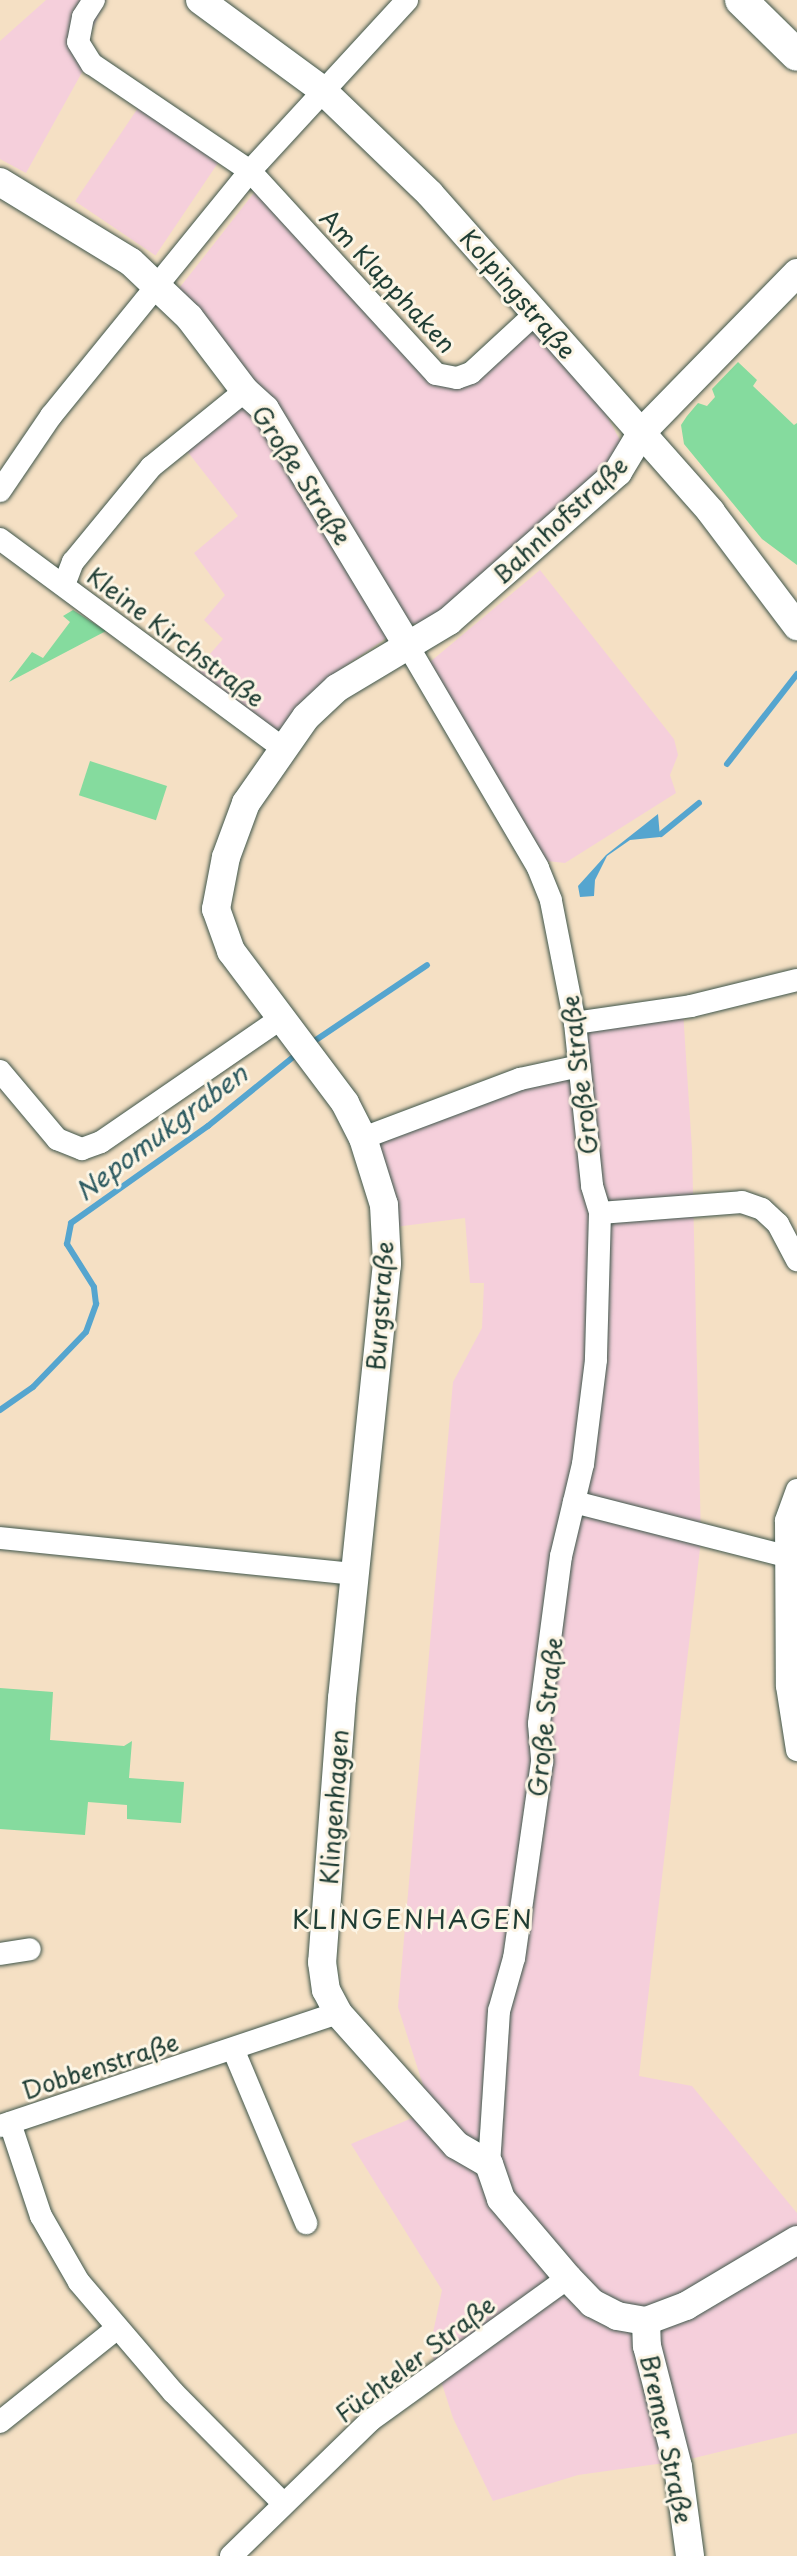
<!DOCTYPE html>
<meta charset="utf-8">
<style>
body{margin:0}
#map{position:relative;width:797px;height:2556px;overflow:hidden;background:#f5e0c4;font-family:"Playpen Sans",sans-serif}
div>[style]{position:absolute}
.built>*{inset:0;background:#f5cfdb;transform-origin:0 0}
.green>*{inset:0;background:#85db9e;transform-origin:0 0}
.water>*{inset:0;background:#55a5cf}
.stream>*{height:6px;margin:-3px;padding:0 3px;transform-origin:3px;border-radius:3px;background:#55a5cf}
.roads{filter:drop-shadow(0 0 2px #3f554a) drop-shadow(0 0 2px #3f554a)}
.minor>*{height:22px;margin:-11px;padding:0 11px;transform-origin:11px;border-radius:11px;background:#fff}
.tertiary>*{height:28px;margin:-14px;padding:0 14px;transform-origin:14px;border-radius:14px;background:#fff}
.secondary>*{height:32px;margin:-16px;padding:0 16px;transform-origin:16px;border-radius:16px;background:#fff}
span{translate:-50% -50%;white-space:nowrap;text-align:center;line-height:1.15;-webkit-text-stroke:6px #fcf5e5;paint-order:stroke}
.street-label{font-size:24px;color:#1f3d34}
.water-label{font-size:26px;color:#2f5c62;font-style:italic}
.neighbourhood-label{font-size:26px;color:#1f3d34;letter-spacing:2px}
</style>
<div id="map">
<div class="built">
<i style="clip-path:polygon(46px 0,106px 0,92px 30px,85px 67px,26px 173px,0 159px,0 41px)"></i>
<i style="left:140px;top:105px;width:97px;height:116px;rotate:34deg"></i>
<i style="clip-path:polygon(257px 189px,433px 379px,464px 382px,531px 327px,595px 394px,621px 442px,610px 465px,442px 612px,424px 623px,407px 624px,342px 668px,279px 733px,196px 670px,223px 639px,204px 620px,225px 595px,194px 553px,238px 516px,187px 451px,259px 392px,177px 291px)"></i>
<i style="clip-path:polygon(540px 570px,674px 739px,678px 755px,670px 775px,676px 793px,565px 863px,547px 861px,430px 662px)"></i>
<i style="clip-path:polygon(683px 1011px,692px 1149px,701px 1540px,639px 2076px,692px 2086px,797px 2213px,797px 2433px,686px 2460px,578px 2475px,493px 2501px,453px 2418px,430px 2347px,442px 2290px,351px 2144px,431px 2110px,398px 2007px,453px 1382px,482px 1328px,484px 1283px,470px 1283px,465px 1218px,395px 1227px,375px 1138px,583px 1067px,581px 1030px)"></i>
</div>
<div class="green">
<i style="clip-path:polygon(738px 362px,757px 380px,753px 386px,794px 425px,797px 423px,797px 565px,762px 539px,684px 444px,681px 425px,687px 416px,698px 403px,707px 406px,715px 397px,712px 389px)"></i>
<i style="clip-path:polygon(73px 610px,106px 631px,9px 682px,32px 652px,43px 658px,70px 622px,63px 616px)"></i>
<i style="left:90px;top:761px;width:81px;height:36px;rotate:18deg"></i>
<i style="clip-path:polygon(0 1688px,53px 1692px,50px 1740px,124px 1746px,132px 1741px,129px 1778px,184px 1782px,181px 1823px,127px 1819px,127px 1805px,88px 1802px,85px 1835px,0 1829px)"></i>
</div>
<div class="water">
<i style="clip-path:polygon(658px 814px,660px 837px,630px 840px,607px 856px,595px 880px,594px 896px,580px 897px,578px 886px,606px 855px)"></i>
</div>
<div class="stream">
<i style="left:727px;top:764px;width:114px;rotate:-52.1deg"></i>
<i style="left:661px;top:834px;width:49px;rotate:-39.2deg"></i>
<i style="left:310px;top:1044px;width:141px;rotate:-34deg"></i>
<i style="left:0;top:1410px;width:40px;rotate:-34.9deg"></i>
<i style="left:33px;top:1387px;width:76px;rotate:-46.1deg"></i>
<i style="left:86px;top:1332px;width:30px;rotate:-70deg"></i>
<i style="left:96px;top:1304px;width:17px;rotate:-97deg"></i>
<i style="left:94px;top:1287px;width:51px;rotate:-122.1deg"></i>
<i style="left:67px;top:1244px;width:21px;rotate:-79deg"></i>
<i style="left:71px;top:1223px;width:168px;rotate:-35.3deg"></i>
<i style="left:208px;top:1126px;width:116px;rotate:-39deg"></i>
</div>
<div class="roads">
<div class="minor">
<i style="left:94px;top:0;width:20px;rotate:123deg"></i>
<i style="left:83px;top:17px;width:25px;rotate:101deg"></i>
<i style="left:78px;top:42px;width:26px;rotate:58deg"></i>
<i style="left:92px;top:64px;width:191px;rotate:34.1deg"></i>
<i style="left:250px;top:171px;width:275px;rotate:47.5deg"></i>
<i style="left:436px;top:374px;width:21px;rotate:11deg"></i>
<i style="left:457px;top:378px;width:15px;rotate:-20deg"></i>
<i style="left:471px;top:373px;width:87px;rotate:-42.7deg"></i>
<i style="left:0;top:491px;width:91px;rotate:-55.8deg"></i>
<i style="left:51px;top:416px;width:316px;rotate:-50.9deg"></i>
<i style="left:250px;top:171px;width:232px;rotate:-47.4deg"></i>
<i style="left:0;top:539px;width:350px;rotate:36.5deg"></i>
<i style="left:64px;top:585px;width:25px;rotate:-69deg"></i>
<i style="left:73px;top:562px;width:123px;rotate:-50.6deg"></i>
<i style="left:151px;top:467px;width:121px;rotate:-39deg"></i>
<i style="left:408px;top:646px;width:257px;rotate:59.6deg"></i>
<i style="left:538px;top:868px;width:35px;rotate:68deg"></i>
<i style="left:551px;top:901px;width:124px;rotate:78.9deg"></i>
<i style="left:575px;top:1023px;width:164px;rotate:84deg"></i>
<i style="left:592px;top:1186px;width:28px;rotate:73deg"></i>
<i style="left:600px;top:1213px;width:147px;rotate:91.6deg"></i>
<i style="left:596px;top:1360px;width:105px;rotate:97.1deg"></i>
<i style="left:583px;top:1464px;width:95px;rotate:103.4deg"></i>
<i style="left:561px;top:1556px;width:169px;rotate:97.5deg"></i>
<i style="left:539px;top:1724px;width:38px;rotate:85deg"></i>
<i style="left:542px;top:1762px;width:198px;rotate:98.1deg"></i>
<i style="left:514px;top:1958px;width:55px;rotate:105.8deg"></i>
<i style="left:499px;top:2011px;width:153px;rotate:93.7deg"></i>
<i style="left:575px;top:1023px;width:117px;rotate:-8.3deg"></i>
<i style="left:691px;top:1006px;width:109px;rotate:-13.8deg"></i>
<i style="left:0;top:1071px;width:89px;rotate:50deg"></i>
<i style="left:57px;top:1139px;width:27px;rotate:22deg"></i>
<i style="left:82px;top:1149px;width:20px;rotate:-20deg"></i>
<i style="left:101px;top:1142px;width:221px;rotate:-34.5deg"></i>
<i style="left:363px;top:1138px;width:168px;rotate:-20.6deg"></i>
<i style="left:520px;top:1079px;width:61px;rotate:-12.2deg"></i>
<i style="left:600px;top:1213px;width:142px;rotate:-4.4deg"></i>
<i style="left:742px;top:1202px;width:21px;rotate:19deg"></i>
<i style="left:762px;top:1209px;width:22px;rotate:43deg"></i>
<i style="left:778px;top:1224px;width:41px;rotate:62.2deg"></i>
<i style="left:797px;top:1490px;width:33px;rotate:110deg"></i>
<i style="left:786px;top:1521px;width:165px;rotate:89.7deg"></i>
<i style="left:787px;top:1686px;width:65px;rotate:81.1deg"></i>
<i style="left:574px;top:1502px;width:219px;rotate:14.3deg"></i>
<i style="left:0;top:1538px;width:356px;rotate:5.8deg"></i>
<i style="left:0;top:1954px;width:30px;rotate:-9deg"></i>
<i style="left:233px;top:2049px;width:189px;rotate:67.2deg"></i>
<i style="left:10px;top:2123px;width:98px;rotate:71.6deg"></i>
<i style="left:41px;top:2216px;width:76px;rotate:60.1deg"></i>
<i style="left:79px;top:2282px;width:145px;rotate:49.5deg"></i>
<i style="left:173px;top:2392px;width:156px;rotate:45.3deg"></i>
<i style="left:0;top:2126px;width:356px;rotate:-18.5deg"></i>
<i style="left:0;top:2422px;width:149px;rotate:-38.7deg"></i>
<i style="left:231px;top:2556px;width:195px;rotate:-44.2deg"></i>
<i style="left:371px;top:2420px;width:243px;rotate:-35.8deg"></i>
</div>
<div class="tertiary">
<i style="left:200px;top:0;width:150px;rotate:36.3deg"></i>
<i style="left:321px;top:89px;width:151px;rotate:43.9deg"></i>
<i style="left:430px;top:194px;width:424px;rotate:48.5deg"></i>
<i style="left:711px;top:512px;width:143px;rotate:53deg"></i>
<i style="left:0;top:182px;width:153px;rotate:31.4deg"></i>
<i style="left:131px;top:262px;width:80px;rotate:43.5deg"></i>
<i style="left:189px;top:317px;width:93px;rotate:52.9deg"></i>
<i style="left:245px;top:391px;width:27px;rotate:42deg"></i>
<i style="left:265px;top:409px;width:277px;rotate:58.9deg"></i>
<i style="left:797px;top:273px;width:222px;rotate:134.3deg"></i>
<i style="left:642px;top:432px;width:47px;rotate:121deg"></i>
<i style="left:618px;top:472px;width:225px;rotate:138.6deg"></i>
<i style="left:449px;top:621px;width:131px;rotate:149.1deg"></i>
<i style="left:337px;top:688px;width:42px;rotate:136.9deg"></i>
<i style="left:306px;top:717px;width:105px;rotate:124.9deg"></i>
<i style="left:246px;top:803px;width:58px;rotate:110.3deg"></i>
<i style="left:226px;top:857px;width:53px;rotate:100.9deg"></i>
<i style="left:216px;top:909px;width:45px;rotate:70.3deg"></i>
<i style="left:231px;top:951px;width:190px;rotate:53.1deg"></i>
<i style="left:345px;top:1103px;width:39px;rotate:63deg"></i>
<i style="left:363px;top:1138px;width:70px;rotate:72.6deg"></i>
<i style="left:384px;top:1205px;width:58px;rotate:87deg"></i>
<i style="left:387px;top:1263px;width:437px;rotate:95.9deg"></i>
<i style="left:342px;top:1698px;width:265px;rotate:94.3deg"></i>
<i style="left:322px;top:1962px;width:28px;rotate:82deg"></i>
<i style="left:326px;top:1990px;width:26px;rotate:62deg"></i>
<i style="left:338px;top:2013px;width:177px;rotate:48.2deg"></i>
<i style="left:456px;top:2145px;width:38px;rotate:30deg"></i>
<i style="left:489px;top:2164px;width:37px;rotate:71deg"></i>
<i style="left:501px;top:2199px;width:104px;rotate:49.7deg"></i>
<i style="left:568px;top:2278px;width:35px;rotate:46deg"></i>
<i style="left:592px;top:2303px;width:28px;rotate:27deg"></i>
<i style="left:617px;top:2316px;width:29px;rotate:10deg"></i>
<i style="left:646px;top:2321px;width:43px;rotate:-20.6deg"></i>
<i style="left:686px;top:2306px;width:129px;rotate:-30.7deg"></i>
<i style="left:646px;top:2321px;width:25px;rotate:88deg"></i>
<i style="left:647px;top:2346px;width:125px;rotate:75.6deg"></i>
<i style="left:678px;top:2467px;width:90px;rotate:82.3deg"></i>
</div>
<div class="secondary">
<i style="left:741px;top:0;width:78px;rotate:44.5deg"></i>
</div>
</div>
<div class="street-label">
<span style="left:388px;top:281px;rotate:47deg">Am Klapphaken</span>
<span style="left:518px;top:294px;rotate:49deg">Kolpingstraße</span>
<span style="left:302px;top:475px;rotate:57deg">Große Straße</span>
<span style="left:560px;top:520px;rotate:-43deg">Bahnhofstraße</span>
<span style="left:176px;top:637px;rotate:37deg">Kleine Kirchstraße</span>
<span style="left:579px;top:1075px;rotate:-97deg">Große Straße</span>
<span style="left:380px;top:1306px;rotate:-86deg">Burgstraße</span>
<span style="left:545px;top:1717px;rotate:-84deg">Große Straße</span>
<span style="left:334px;top:1807px;rotate:-86deg">Klingenhagen</span>
<span style="left:100px;top:2066px;rotate:-18deg">Dobbenstraße</span>
<span style="left:415px;top:2359px;rotate:-37deg">Füchteler Straße</span>
<span style="left:667px;top:2439px;rotate:78deg">Bremer Straße</span>
</div>
<div class="water-label">
<span style="left:161px;top:1132px;rotate:-37deg">Nepomukgraben</span>
</div>
<div class="neighbourhood-label">
<span style="left:413px;top:1919px">KLINGENHAGEN</span>
</div>
</div>
